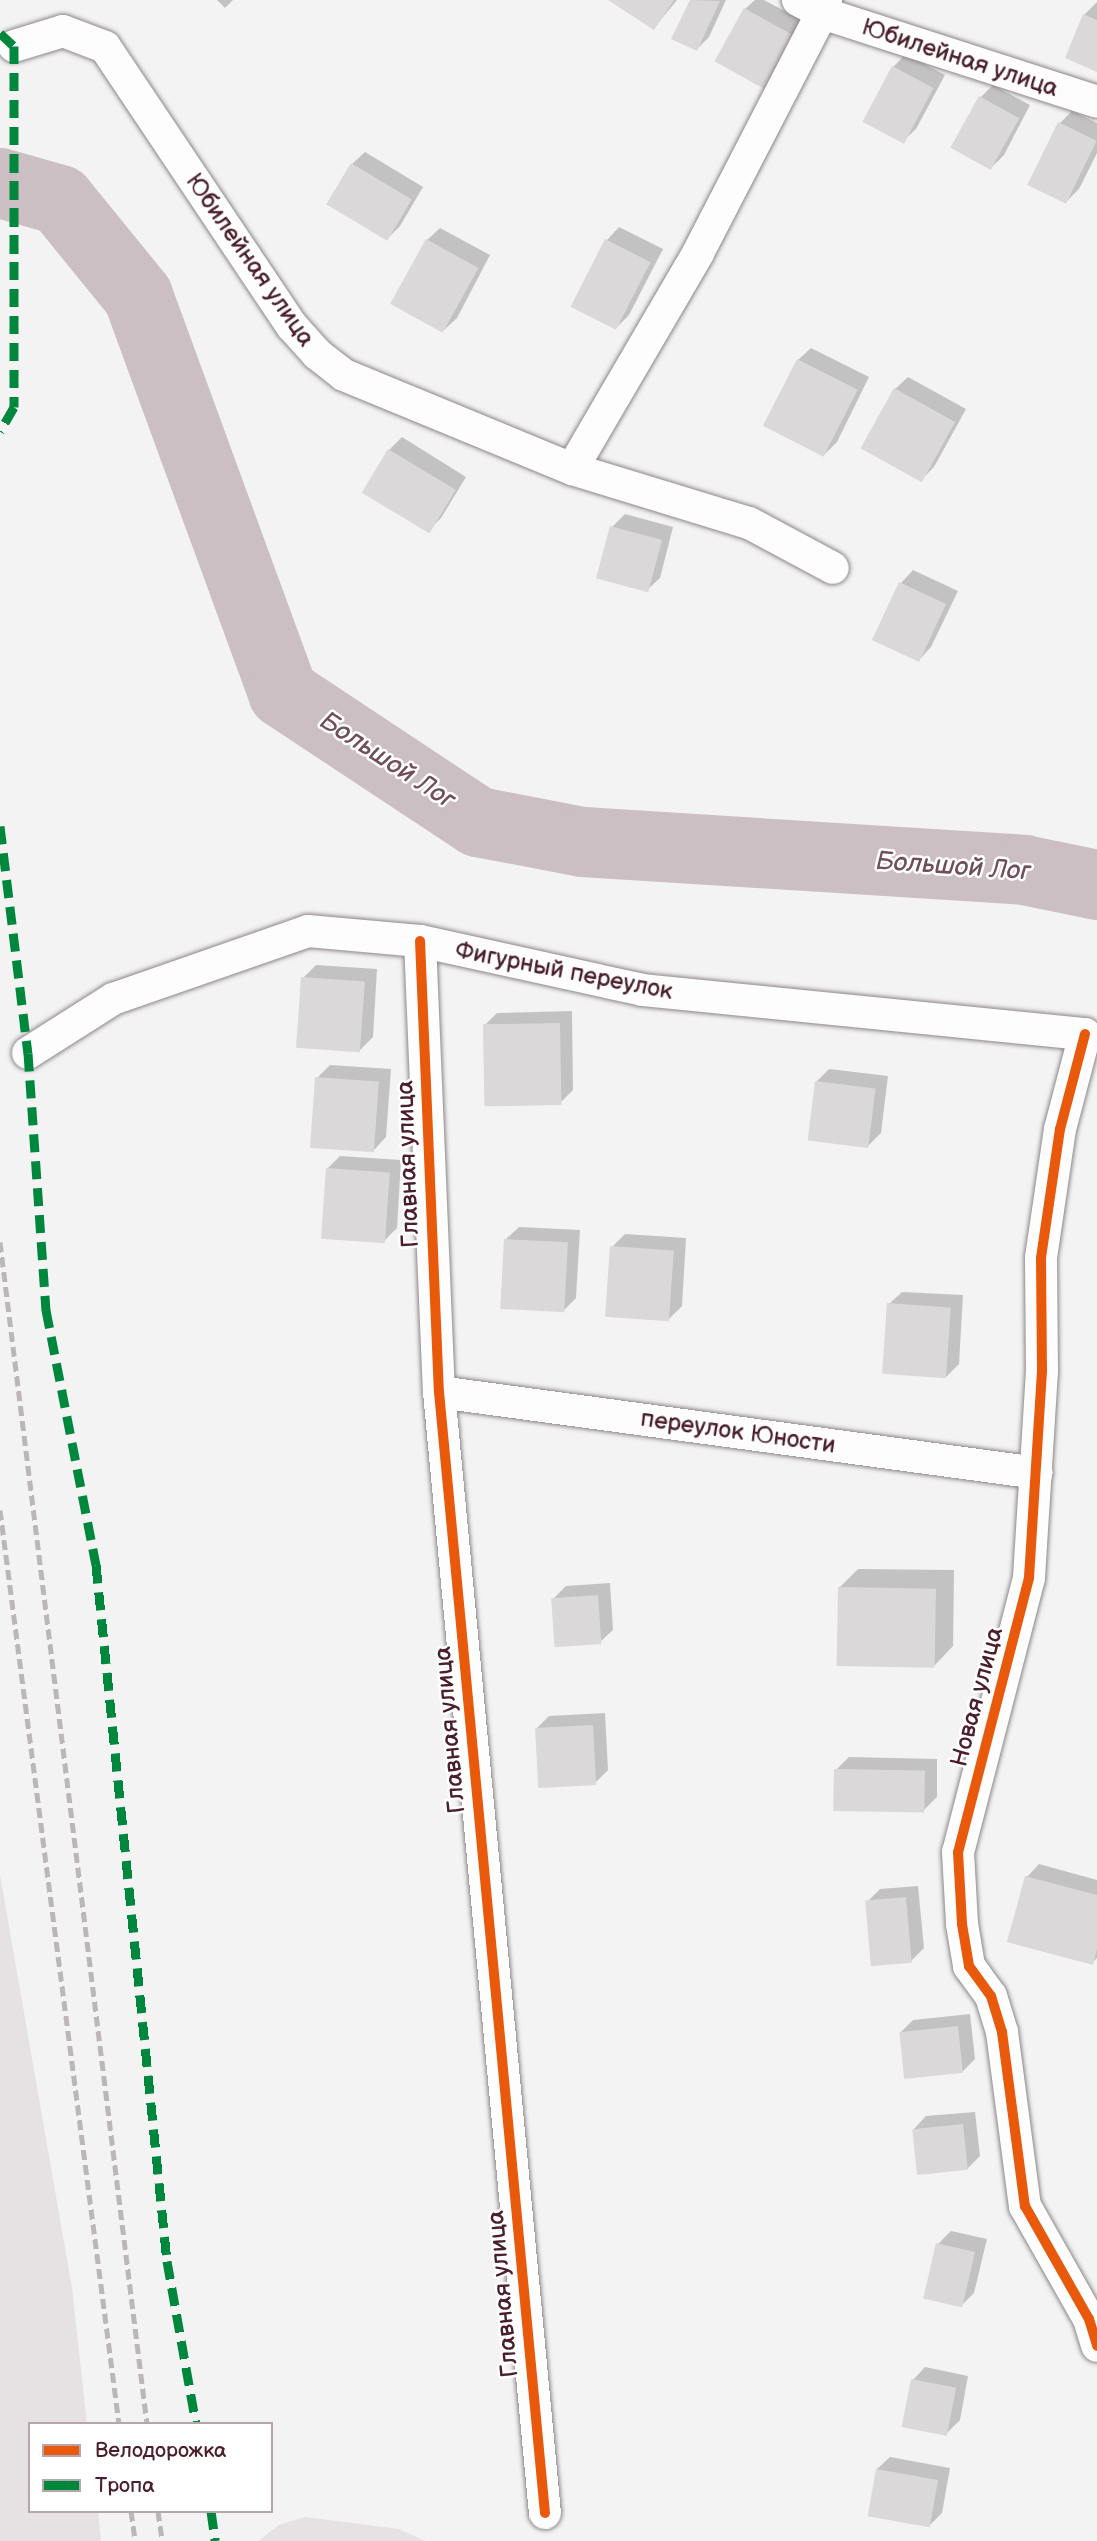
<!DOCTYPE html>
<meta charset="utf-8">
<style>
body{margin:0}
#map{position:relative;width:1097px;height:2541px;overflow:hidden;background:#f3f3f3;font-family:"Balsamiq Sans",sans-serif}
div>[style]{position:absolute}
.green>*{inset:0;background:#e6e1e2}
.shadow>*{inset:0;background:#0003}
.river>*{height:70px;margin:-35px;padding:0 35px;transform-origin:35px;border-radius:35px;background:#cbbfc3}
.building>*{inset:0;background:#dad8d9;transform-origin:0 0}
.roads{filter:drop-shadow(0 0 2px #8e8688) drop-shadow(0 0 2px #8e8688)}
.street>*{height:32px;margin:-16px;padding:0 16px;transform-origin:16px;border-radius:16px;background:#fdfdfd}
.rail>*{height:5px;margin-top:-2.5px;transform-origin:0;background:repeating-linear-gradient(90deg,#bbb6b8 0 10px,transparent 0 15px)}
.quiet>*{height:9px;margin-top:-4.5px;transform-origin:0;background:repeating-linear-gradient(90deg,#00873e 0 18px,transparent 0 27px)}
.cycleway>*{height:10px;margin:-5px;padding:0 5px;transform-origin:5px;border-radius:5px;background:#e8590c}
span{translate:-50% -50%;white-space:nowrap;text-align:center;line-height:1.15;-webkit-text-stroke:5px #fff;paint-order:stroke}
.street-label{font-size:24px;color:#4a1f2b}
.water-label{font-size:26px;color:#714f59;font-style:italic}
.legend{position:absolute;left:28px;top:2422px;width:245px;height:91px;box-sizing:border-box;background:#fff;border:2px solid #b7a5aa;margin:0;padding:9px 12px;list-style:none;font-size:21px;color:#4a1f2b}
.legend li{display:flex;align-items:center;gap:14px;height:35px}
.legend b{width:35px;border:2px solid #b7a5aa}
</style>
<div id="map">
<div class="green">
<i style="clip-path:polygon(0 1875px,72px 2288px,87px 2424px,30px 2424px,30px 2511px,98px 2511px,101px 2541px,0 2541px)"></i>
<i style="clip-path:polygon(305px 2517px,399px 2529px,425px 2541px,258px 2541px,279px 2525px)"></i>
</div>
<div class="shadow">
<i style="clip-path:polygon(217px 0,233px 0,225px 8px)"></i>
<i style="clip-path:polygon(611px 0,677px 0,654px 28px)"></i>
<i style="clip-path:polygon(692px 0,726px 0,709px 37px,697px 49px,674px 38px)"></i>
<i style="clip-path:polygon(755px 0,764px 0,811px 25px,783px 76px,745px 9px)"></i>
<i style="clip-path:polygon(1097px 2px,1097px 70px,1084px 15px)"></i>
<i style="clip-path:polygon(906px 54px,945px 75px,916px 129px,903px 141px,893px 67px)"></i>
<i style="clip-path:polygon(993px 85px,1030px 105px,1004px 155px,991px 168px,981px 97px)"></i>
<i style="clip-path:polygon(1072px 111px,1097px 123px,1097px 153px,1079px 189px,1066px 202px,1060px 123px)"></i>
<i style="clip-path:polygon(365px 152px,423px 187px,400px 226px,387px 239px,352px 164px)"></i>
<i style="clip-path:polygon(619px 227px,663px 249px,629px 315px,616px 328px,572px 305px,607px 240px)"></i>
<i style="clip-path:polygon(440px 228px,490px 255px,457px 318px,444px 330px,427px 240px)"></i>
<i style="clip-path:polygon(811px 348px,869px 377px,837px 442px,824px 455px,798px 360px)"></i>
<i style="clip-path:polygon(908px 377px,966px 409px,934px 467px,921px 480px,895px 389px)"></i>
<i style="clip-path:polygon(402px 437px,466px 477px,441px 518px,428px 531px,389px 450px)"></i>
<i style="clip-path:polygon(625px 514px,673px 527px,660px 578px,647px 590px,612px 527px)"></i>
<i style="clip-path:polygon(913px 570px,958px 591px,931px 647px,919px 660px,901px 583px)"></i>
<i style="clip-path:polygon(316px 965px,377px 969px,373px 1037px,360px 1050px,303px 978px)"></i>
<i style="clip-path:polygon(572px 1011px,573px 1090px,560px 1103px,485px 1025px,497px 1013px)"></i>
<i style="clip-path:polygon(330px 1065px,391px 1069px,386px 1137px,374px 1150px,317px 1078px)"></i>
<i style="clip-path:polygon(829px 1069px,888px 1076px,881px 1133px,868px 1146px,817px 1081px)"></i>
<i style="clip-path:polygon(340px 1156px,401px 1160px,397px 1228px,384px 1241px,327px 1169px)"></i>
<i style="clip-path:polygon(519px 1227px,580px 1230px,576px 1298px,563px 1311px,506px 1239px)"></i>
<i style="clip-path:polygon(625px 1234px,686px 1238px,682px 1306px,669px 1319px,612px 1247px)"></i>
<i style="clip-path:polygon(902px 1292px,963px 1295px,959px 1364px,946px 1377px,889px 1304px)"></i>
<i style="clip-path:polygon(858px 1569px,954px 1570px,953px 1646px,935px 1665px,839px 1588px)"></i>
<i style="clip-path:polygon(610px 1583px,613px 1630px,600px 1642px,553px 1599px,566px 1586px)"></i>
<i style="clip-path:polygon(605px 1713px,608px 1770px,595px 1783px,536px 1729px,549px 1716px)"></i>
<i style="clip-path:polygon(849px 1757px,937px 1759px,937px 1797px,924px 1810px,836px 1770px)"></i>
<i style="clip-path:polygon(1039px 1864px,1097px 1880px,1097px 1958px,1092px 1963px,1027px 1877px)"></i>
<i style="clip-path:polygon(918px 1886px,924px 1948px,911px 1961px,867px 1902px,880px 1889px)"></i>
<i style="clip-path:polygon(970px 2014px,975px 2059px,962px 2072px,901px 2032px,913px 2020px)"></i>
<i style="clip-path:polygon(975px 2112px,980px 2156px,967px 2169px,914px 2129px,926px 2116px)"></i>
<i style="clip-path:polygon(951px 2231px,987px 2239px,974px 2293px,961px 2306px,938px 2244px)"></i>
<i style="clip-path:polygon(925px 2367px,968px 2376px,960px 2420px,947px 2433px,913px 2380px)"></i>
<i style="clip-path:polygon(890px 2457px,950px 2468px,942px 2513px,929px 2526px,877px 2469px)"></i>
</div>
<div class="river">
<i style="left:0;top:183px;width:62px;rotate:15.8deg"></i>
<i style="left:60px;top:200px;width:124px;rotate:50.9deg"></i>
<i style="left:138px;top:296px;width:423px;rotate:69.9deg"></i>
<i style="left:283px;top:693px;width:234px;rotate:33.5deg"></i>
<i style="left:478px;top:822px;width:107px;rotate:10.8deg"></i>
<i style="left:583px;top:842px;width:442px;rotate:3.6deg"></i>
<i style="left:1024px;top:870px;width:75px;rotate:11.6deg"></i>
</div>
<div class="building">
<i style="clip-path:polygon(608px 0,674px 0,654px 30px)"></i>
<i style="clip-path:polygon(690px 0,720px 1px,697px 51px,671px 39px)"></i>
<i style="left:744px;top:8px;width:63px;height:61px;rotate:29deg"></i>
<i style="clip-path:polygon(1083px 14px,1097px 20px,1097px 72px,1065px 58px)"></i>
<i style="left:892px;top:66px;width:47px;height:63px;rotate:28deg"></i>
<i style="left:979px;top:96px;width:46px;height:59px;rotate:29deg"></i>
<i style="left:1058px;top:122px;width:43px;height:70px;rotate:26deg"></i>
<i style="left:351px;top:163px;width:71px;height:48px;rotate:31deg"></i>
<i style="left:426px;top:239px;width:60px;height:74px;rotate:29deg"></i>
<i style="left:605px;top:239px;width:51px;height:76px;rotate:27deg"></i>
<i style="left:797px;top:359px;width:68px;height:75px;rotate:27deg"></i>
<i style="left:894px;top:388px;width:70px;height:69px;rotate:29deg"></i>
<i style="left:388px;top:449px;width:79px;height:51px;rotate:31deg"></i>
<i style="left:610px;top:526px;width:54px;height:54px;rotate:15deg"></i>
<i style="left:899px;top:582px;width:52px;height:64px;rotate:25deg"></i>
<i style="left:301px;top:977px;width:64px;height:71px;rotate:4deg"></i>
<i style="left:560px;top:1023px;width:82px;height:77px;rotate:89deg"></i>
<i style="left:315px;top:1077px;width:64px;height:71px;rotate:4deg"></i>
<i style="left:815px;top:1081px;width:61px;height:60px;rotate:7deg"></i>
<i style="left:326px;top:1168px;width:64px;height:71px;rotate:4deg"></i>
<i style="left:504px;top:1239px;width:64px;height:70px;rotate:3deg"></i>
<i style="left:610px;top:1246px;width:64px;height:71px;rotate:4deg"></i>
<i style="left:887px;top:1303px;width:64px;height:71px;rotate:4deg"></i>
<i style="left:838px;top:1587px;width:98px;height:79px;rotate:1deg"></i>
<i style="left:598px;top:1595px;width:49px;height:47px;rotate:86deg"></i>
<i style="left:593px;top:1725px;width:60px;height:58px;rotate:87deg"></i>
<i style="left:834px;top:1769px;width:91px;height:42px;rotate:1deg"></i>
<i style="clip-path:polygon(1025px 1876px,1097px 1895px,1097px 1949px,1093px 1965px,1007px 1942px)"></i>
<i style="left:906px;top:1897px;width:66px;height:41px;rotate:85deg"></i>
<i style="left:958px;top:2026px;width:47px;height:59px;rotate:84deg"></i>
<i style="left:963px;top:2124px;width:46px;height:51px;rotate:84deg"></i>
<i style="left:936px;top:2243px;width:40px;height:57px;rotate:13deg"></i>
<i style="left:911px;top:2379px;width:46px;height:49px;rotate:11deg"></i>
<i style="left:876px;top:2469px;width:63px;height:48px;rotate:10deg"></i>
</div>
<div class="roads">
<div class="street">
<i style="left:798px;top:0;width:27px;rotate:28deg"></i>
<i style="left:822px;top:13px;width:289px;rotate:17.9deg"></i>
<i style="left:14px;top:46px;width:51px;rotate:-17deg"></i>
<i style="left:63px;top:31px;width:45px;rotate:20.9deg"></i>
<i style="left:105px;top:47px;width:336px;rotate:56.2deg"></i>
<i style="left:292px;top:326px;width:38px;rotate:48deg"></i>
<i style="left:317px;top:354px;width:34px;rotate:38deg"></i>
<i style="left:344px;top:375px;width:247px;rotate:22.4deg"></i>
<i style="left:572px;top:469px;width:250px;rotate:-59.7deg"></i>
<i style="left:698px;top:253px;width:270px;rotate:-62.7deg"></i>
<i style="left:822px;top:13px;width:14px;rotate:-73deg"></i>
<i style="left:572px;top:469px;width:185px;rotate:17deg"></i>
<i style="left:749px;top:523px;width:95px;rotate:28.2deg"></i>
<i style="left:420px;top:941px;width:451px;rotate:87.6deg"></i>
<i style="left:439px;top:1392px;width:1126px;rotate:84.6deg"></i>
<i style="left:1085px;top:1034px;width:98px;rotate:104.7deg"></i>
<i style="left:1060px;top:1129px;width:130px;rotate:98.4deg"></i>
<i style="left:1041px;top:1258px;width:113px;rotate:89.5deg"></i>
<i style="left:1042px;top:1371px;width:207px;rotate:93.6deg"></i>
<i style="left:1029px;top:1578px;width:283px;rotate:104.5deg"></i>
<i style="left:958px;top:1852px;width:72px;rotate:86.8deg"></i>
<i style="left:962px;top:1924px;width:43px;rotate:80.5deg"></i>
<i style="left:969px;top:1966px;width:37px;rotate:54deg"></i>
<i style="left:991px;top:1996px;width:38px;rotate:73deg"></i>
<i style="left:1002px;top:2032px;width:176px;rotate:82.5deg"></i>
<i style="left:1025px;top:2206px;width:130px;rotate:60.5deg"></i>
<i style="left:1089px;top:2319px;width:28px;rotate:73deg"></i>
<i style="left:28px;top:1053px;width:101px;rotate:-32.4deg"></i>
<i style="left:113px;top:999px;width:207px;rotate:-19.2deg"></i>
<i style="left:308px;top:931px;width:112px;rotate:5.1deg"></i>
<i style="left:420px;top:941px;width:227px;rotate:12.4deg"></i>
<i style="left:642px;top:990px;width:445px;rotate:5.7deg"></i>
<i style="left:439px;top:1392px;width:603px;rotate:7.71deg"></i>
</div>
</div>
<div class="rail">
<i style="left:0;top:1242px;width:1191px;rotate:82.91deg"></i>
<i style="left:0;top:1510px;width:922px;rotate:82.58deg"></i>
<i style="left:131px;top:2511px;width:30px;rotate:82deg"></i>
<i style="left:158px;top:2511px;width:30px;rotate:82deg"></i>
</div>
<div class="quiet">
<i style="left:0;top:33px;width:19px;rotate:43deg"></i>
<i style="left:14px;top:46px;width:361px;rotate:90deg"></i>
<i style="left:14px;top:407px;width:28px;rotate:120deg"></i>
<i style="left:0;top:826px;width:229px;rotate:83deg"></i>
<i style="left:28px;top:1053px;width:258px;rotate:86deg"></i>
<i style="left:46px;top:1310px;width:260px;rotate:78.9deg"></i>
<i style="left:96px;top:1565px;width:700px;rotate:84.18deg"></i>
<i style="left:167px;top:2261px;width:166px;rotate:79.9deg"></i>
<i style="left:211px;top:2511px;width:30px;rotate:82deg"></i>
</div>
<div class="cycleway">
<i style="left:420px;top:941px;width:451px;rotate:87.6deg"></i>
<i style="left:439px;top:1392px;width:1126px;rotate:84.6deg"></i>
<i style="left:1085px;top:1034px;width:98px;rotate:104.7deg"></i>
<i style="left:1060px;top:1129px;width:130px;rotate:98.4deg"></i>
<i style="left:1041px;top:1258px;width:113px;rotate:89.5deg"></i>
<i style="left:1042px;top:1371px;width:207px;rotate:93.6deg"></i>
<i style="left:1029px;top:1578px;width:283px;rotate:104.5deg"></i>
<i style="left:958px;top:1852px;width:72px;rotate:86.8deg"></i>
<i style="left:962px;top:1924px;width:43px;rotate:80.5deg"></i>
<i style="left:969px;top:1966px;width:37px;rotate:54deg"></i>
<i style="left:991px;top:1996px;width:38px;rotate:73deg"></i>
<i style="left:1002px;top:2032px;width:176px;rotate:82.5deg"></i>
<i style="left:1025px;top:2206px;width:130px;rotate:60.5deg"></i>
<i style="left:1089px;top:2319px;width:28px;rotate:73deg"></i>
</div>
<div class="street-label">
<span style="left:960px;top:58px;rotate:18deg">Юбилейная улица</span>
<span style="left:250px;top:260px;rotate:55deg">Юбилейная улица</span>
<span style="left:564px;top:971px;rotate:11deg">Фигурный переулок</span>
<span style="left:408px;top:1164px;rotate:-92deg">Главная улица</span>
<span style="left:738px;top:1432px;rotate:8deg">переулок Юности</span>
<span style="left:977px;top:1697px;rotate:-75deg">Новая улица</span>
<span style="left:450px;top:1730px;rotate:-95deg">Главная улица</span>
<span style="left:503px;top:2294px;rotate:-95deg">Главная улица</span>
</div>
<div class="water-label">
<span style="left:387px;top:761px;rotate:33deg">Большой Лог</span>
<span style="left:953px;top:867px;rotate:4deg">Большой Лог</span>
</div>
<ul class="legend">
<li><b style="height:9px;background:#e8590c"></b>Велодорожка</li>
<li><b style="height:9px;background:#00873e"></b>Тропа</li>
</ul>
</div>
